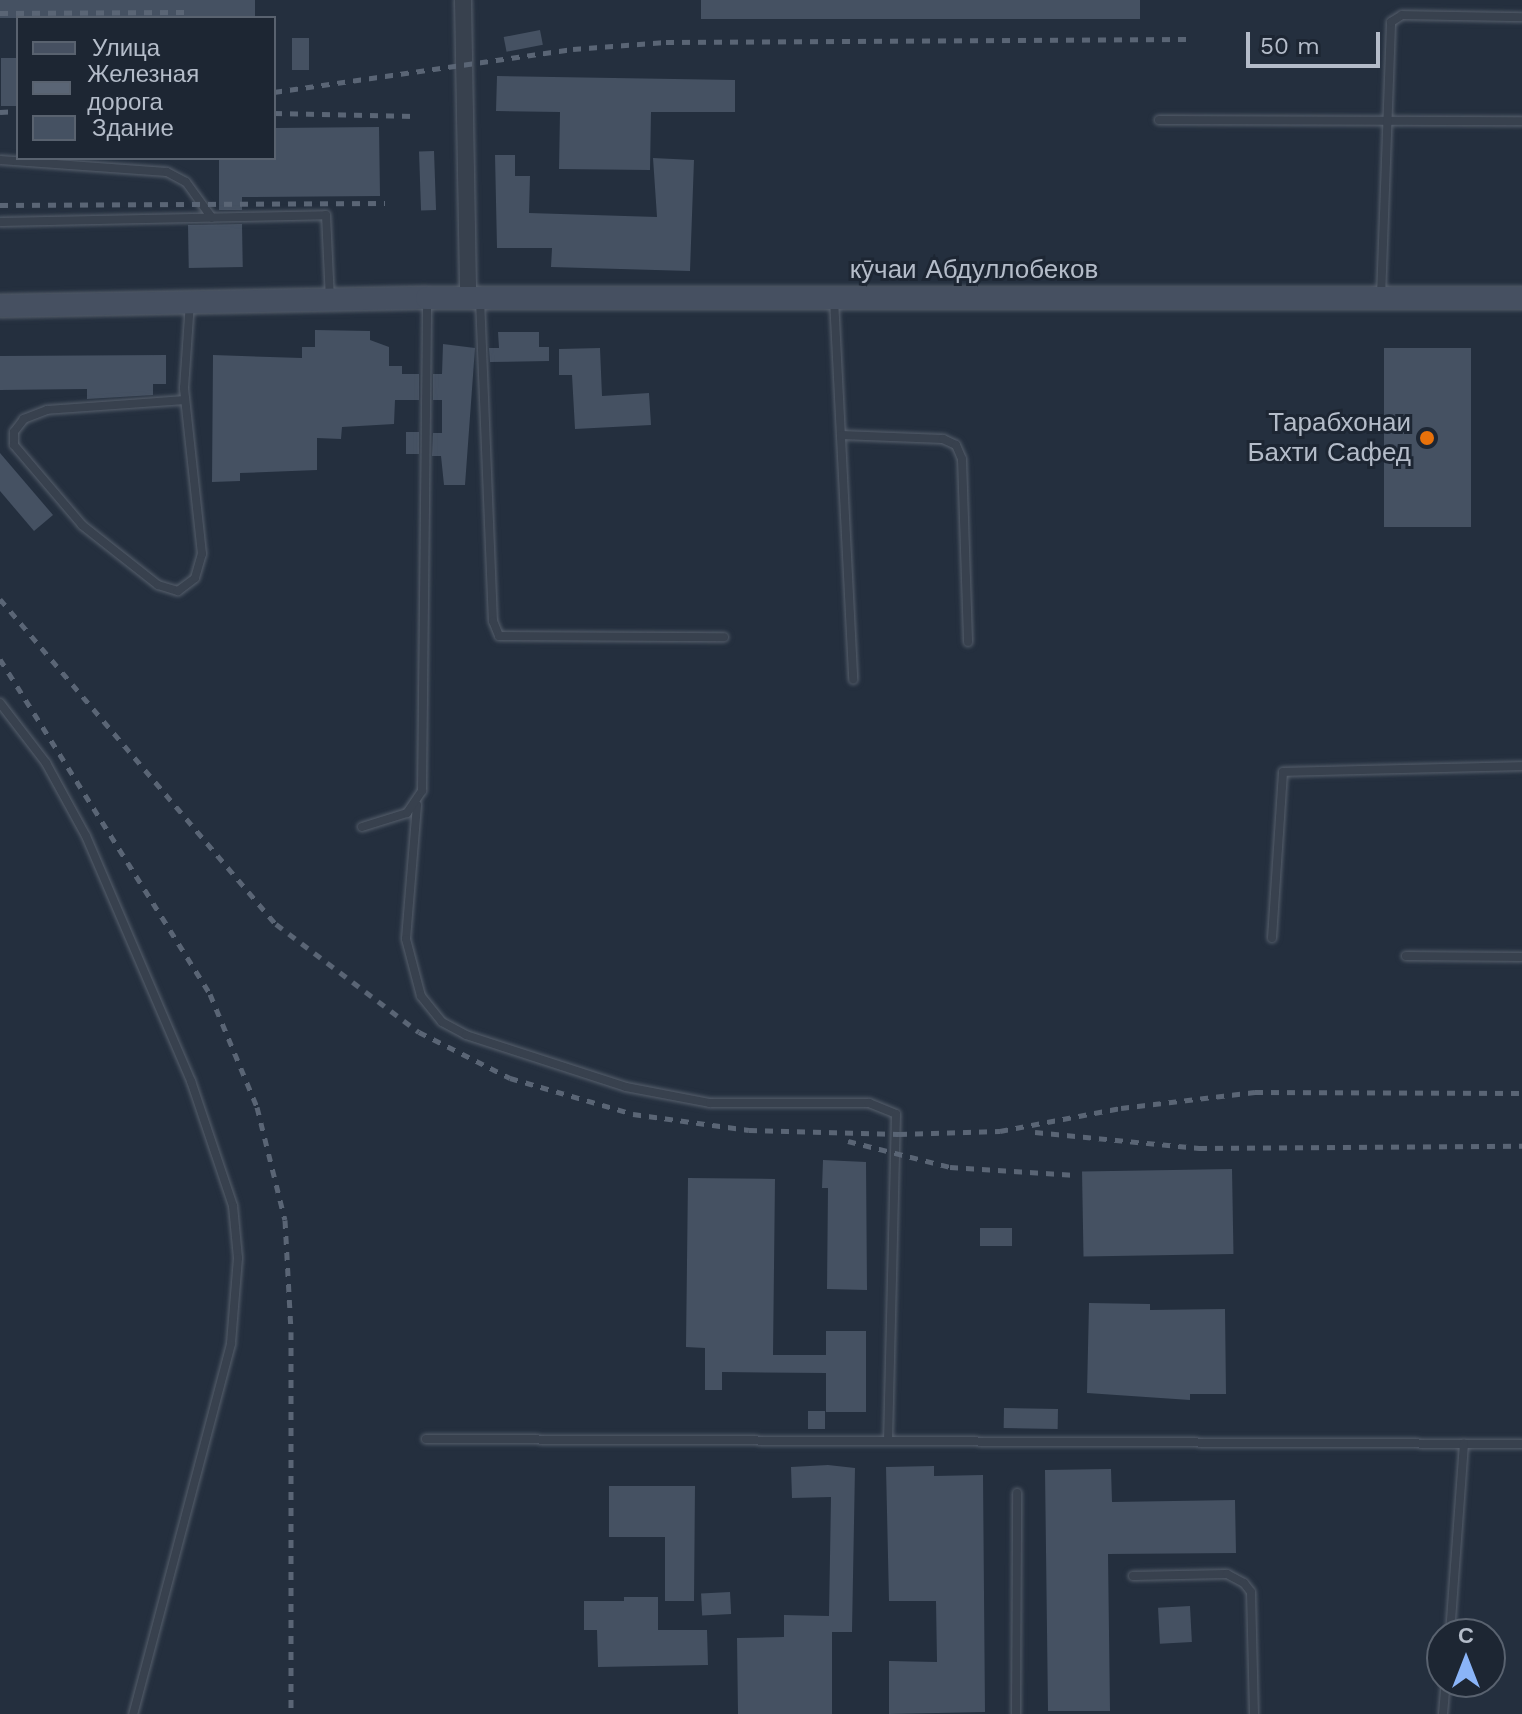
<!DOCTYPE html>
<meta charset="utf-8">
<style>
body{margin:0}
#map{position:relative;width:1522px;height:1714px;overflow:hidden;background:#242f3e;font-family:"Work Sans",sans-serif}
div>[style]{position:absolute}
.building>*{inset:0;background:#455162;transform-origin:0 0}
.roads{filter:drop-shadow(0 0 2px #565f6c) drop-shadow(0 0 2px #565f6c)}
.lane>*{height:8px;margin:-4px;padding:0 4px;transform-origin:4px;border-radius:4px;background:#38414e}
.street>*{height:16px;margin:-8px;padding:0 8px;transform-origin:8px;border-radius:8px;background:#38414e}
.secondary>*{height:22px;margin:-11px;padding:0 11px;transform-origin:11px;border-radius:11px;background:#465061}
.rail>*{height:5px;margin-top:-2.5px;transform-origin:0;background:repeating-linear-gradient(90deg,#5a6575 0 8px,transparent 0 16px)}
.dots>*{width:22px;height:22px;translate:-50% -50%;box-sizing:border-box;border:4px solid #1d2633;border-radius:50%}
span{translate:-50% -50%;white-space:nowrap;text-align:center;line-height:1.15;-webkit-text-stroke:6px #1d2633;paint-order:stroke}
.street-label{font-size:26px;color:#b4bcc9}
.poi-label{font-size:26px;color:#b4bcc9}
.right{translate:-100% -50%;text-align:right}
.legend{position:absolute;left:16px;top:16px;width:260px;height:144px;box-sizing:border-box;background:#1d2633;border:2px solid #59626f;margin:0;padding:10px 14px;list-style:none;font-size:24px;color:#b4bcc9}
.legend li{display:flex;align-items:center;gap:16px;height:40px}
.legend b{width:40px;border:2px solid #59626f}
.north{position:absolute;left:1426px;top:1618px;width:80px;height:80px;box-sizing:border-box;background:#1d2633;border:2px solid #59626f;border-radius:50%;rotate:0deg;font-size:22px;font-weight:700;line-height:32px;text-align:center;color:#b4bcc9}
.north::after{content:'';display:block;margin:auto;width:28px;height:36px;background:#8ab4f8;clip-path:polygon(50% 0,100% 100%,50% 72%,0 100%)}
.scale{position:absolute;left:1246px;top:32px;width:134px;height:36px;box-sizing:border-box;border:4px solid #b4bcc9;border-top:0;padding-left:10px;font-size:24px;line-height:28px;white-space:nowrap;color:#b4bcc9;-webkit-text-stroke:6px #1d2633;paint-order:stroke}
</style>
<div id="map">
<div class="building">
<i style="left:0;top:0;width:255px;height:18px"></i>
<i style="left:701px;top:0;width:439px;height:19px"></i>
<i style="left:540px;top:30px;width:15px;height:37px;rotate:79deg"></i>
<i style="left:292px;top:38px;width:17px;height:32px"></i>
<i style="left:1px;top:58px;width:17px;height:48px"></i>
<i style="clip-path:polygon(497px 76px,735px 80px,735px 112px,651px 112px,650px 170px,559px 169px,560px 112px,496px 111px)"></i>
<i style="clip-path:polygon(379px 127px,380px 196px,242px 197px,242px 210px,219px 210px,219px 158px,274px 158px,274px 128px)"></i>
<i style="left:434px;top:151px;width:59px;height:15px;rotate:88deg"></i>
<i style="clip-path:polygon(495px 155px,515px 155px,515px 176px,530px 176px,529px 213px,657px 217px,653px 158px,694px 160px,690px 271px,551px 267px,552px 248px,497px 248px)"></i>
<i style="left:242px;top:224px;width:43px;height:54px;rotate:89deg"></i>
<i style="clip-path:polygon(315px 330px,370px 331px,370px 340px,389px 347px,389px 366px,402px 366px,402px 374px,419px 374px,419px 400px,395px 400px,394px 424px,342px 427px,341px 439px,317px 438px,317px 470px,240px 473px,240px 481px,212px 482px,213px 355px,302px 358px,302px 347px,315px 347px)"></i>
<i style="clip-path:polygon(498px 332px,539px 332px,539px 347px,549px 347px,549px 361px,490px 362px,489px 348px,499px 348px)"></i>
<i style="clip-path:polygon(443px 344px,475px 348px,465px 485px,444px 485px,441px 456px,432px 456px,433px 433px,442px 433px,442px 400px,433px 400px,433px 374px,442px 374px)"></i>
<i style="clip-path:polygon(600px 348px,602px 396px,649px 393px,651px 425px,575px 429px,572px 375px,559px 375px,559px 349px)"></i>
<i style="left:1384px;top:348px;width:87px;height:179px"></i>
<i style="clip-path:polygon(166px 355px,166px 384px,153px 384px,153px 395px,87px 399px,87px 389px,0 390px,0 356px)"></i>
<i style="left:406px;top:432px;width:13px;height:22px"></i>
<i style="clip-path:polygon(0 453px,53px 515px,34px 531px,0 491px)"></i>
<i style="clip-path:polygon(823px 1160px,866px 1162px,867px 1290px,827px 1289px,828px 1188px,822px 1188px)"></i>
<i style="left:1232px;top:1169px;width:85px;height:150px;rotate:89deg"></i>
<i style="clip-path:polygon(688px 1178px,775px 1179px,773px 1355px,826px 1355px,826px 1331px,866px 1331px,866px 1412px,826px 1412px,826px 1373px,722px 1372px,722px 1390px,705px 1390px,705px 1348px,686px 1347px)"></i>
<i style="left:980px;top:1228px;width:32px;height:18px"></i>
<i style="clip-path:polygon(1089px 1303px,1150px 1304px,1150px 1310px,1225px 1309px,1226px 1394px,1190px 1394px,1190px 1400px,1087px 1393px)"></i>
<i style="left:1004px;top:1408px;width:54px;height:20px;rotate:1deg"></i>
<i style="left:808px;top:1411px;width:17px;height:18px"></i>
<i style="clip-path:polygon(828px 1465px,855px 1468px,852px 1632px,832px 1632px,832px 1714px,738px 1714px,737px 1638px,784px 1637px,784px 1615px,829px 1616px,831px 1497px,792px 1498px,791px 1467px)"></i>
<i style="clip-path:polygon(934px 1466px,934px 1476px,983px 1475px,985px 1712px,889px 1714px,889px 1661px,937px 1662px,936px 1601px,889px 1601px,886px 1467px)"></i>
<i style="clip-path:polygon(1111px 1469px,1112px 1502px,1235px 1500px,1236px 1553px,1108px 1554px,1110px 1711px,1048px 1711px,1045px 1470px)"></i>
<i style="clip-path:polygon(609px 1486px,695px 1486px,694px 1601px,665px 1601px,665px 1537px,609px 1537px)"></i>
<i style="left:730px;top:1592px;width:22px;height:29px;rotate:87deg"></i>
<i style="clip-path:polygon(624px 1597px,658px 1597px,658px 1630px,707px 1630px,708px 1665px,598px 1667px,597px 1630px,584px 1630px,584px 1601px,624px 1601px)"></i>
<i style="left:1190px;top:1606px;width:36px;height:32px;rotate:87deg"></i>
</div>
<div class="roads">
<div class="lane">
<i style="left:1159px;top:120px;width:363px;rotate:0.2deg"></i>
<i style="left:0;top:160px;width:167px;rotate:4.1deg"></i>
<i style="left:167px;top:172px;width:21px;rotate:28deg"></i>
<i style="left:186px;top:182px;width:44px;rotate:54.2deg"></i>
<i style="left:0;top:222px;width:326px;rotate:-1.2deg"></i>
<i style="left:326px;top:215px;width:84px;rotate:87.3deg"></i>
<i style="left:1381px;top:297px;width:275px;rotate:-87.9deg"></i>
<i style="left:1391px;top:22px;width:13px;rotate:-32deg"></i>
<i style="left:1402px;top:15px;width:120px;rotate:1deg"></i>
<i style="left:480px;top:299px;width:322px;rotate:87.7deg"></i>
<i style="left:493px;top:621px;width:16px;rotate:68deg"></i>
<i style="left:499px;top:636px;width:225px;rotate:0.3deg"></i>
<i style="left:834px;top:299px;width:381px;rotate:87.1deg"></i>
<i style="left:185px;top:400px;width:138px;rotate:175.9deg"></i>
<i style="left:47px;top:410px;width:25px;rotate:159deg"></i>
<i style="left:24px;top:419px;width:16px;rotate:128deg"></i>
<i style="left:14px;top:432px;width:13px;rotate:90deg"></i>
<i style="left:14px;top:445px;width:105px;rotate:49.6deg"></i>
<i style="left:82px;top:525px;width:97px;rotate:38.3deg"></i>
<i style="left:158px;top:585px;width:21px;rotate:17deg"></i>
<i style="left:178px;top:591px;width:21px;rotate:-37deg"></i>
<i style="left:195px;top:578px;width:25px;rotate:-74deg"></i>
<i style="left:202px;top:554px;width:167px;rotate:-96.2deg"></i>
<i style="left:184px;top:388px;width:85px;rotate:-86deg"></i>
<i style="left:841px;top:435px;width:102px;rotate:2.2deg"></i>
<i style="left:943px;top:439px;width:14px;rotate:25deg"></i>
<i style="left:956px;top:445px;width:15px;rotate:67deg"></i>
<i style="left:962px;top:459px;width:183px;rotate:88.1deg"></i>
<i style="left:0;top:703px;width:76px;rotate:52.5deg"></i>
<i style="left:46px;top:763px;width:83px;rotate:61.3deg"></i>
<i style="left:86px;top:836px;width:267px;rotate:66.8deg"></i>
<i style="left:191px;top:1081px;width:132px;rotate:71.4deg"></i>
<i style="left:233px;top:1206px;width:52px;rotate:84.5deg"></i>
<i style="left:238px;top:1258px;width:86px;rotate:94.7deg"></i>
<i style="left:231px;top:1344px;width:383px;rotate:104.8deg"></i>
<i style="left:417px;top:805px;width:134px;rotate:94.7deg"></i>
<i style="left:406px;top:939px;width:59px;rotate:75.3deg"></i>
<i style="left:421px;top:996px;width:33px;rotate:51deg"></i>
<i style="left:442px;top:1022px;width:27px;rotate:28deg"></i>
<i style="left:466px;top:1035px;width:168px;rotate:18deg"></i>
<i style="left:626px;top:1087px;width:86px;rotate:10.8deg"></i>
<i style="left:710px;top:1103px;width:159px"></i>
<i style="left:869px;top:1103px;width:29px;rotate:22deg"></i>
<i style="left:896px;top:1114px;width:327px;rotate:91.4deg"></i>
<i style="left:362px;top:827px;width:47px;rotate:-17.3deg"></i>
<i style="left:407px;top:813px;width:27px;rotate:-56deg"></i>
<i style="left:422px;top:791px;width:493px;rotate:-89.4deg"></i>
<i style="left:1272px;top:938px;width:166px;rotate:-86.2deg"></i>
<i style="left:1283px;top:772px;width:239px;rotate:-1.4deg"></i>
<i style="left:1406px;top:956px;width:116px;rotate:0.5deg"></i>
<i style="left:426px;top:1439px;width:1096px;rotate:0.26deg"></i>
<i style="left:1133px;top:1576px;width:94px;rotate:-1.2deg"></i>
<i style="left:1227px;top:1574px;width:19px;rotate:28deg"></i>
<i style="left:1244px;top:1583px;width:11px;rotate:52deg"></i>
<i style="left:1251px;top:1592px;width:122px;rotate:88.6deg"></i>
<i style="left:1450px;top:1634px;width:191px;rotate:-85.8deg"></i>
<i style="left:1016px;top:1714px;width:221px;rotate:-89.7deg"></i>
<i style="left:1443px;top:1714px;width:32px;rotate:-85deg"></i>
</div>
<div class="street">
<i style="left:463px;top:0;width:298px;rotate:89deg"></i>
</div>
<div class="secondary">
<i style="left:0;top:306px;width:427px;rotate:-1.1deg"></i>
<i style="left:427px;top:298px;width:1095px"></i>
</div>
</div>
<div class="rail">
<i style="left:0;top:13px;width:184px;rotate:-0.3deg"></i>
<i style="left:274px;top:92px;width:302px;rotate:-8.2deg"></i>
<i style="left:573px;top:49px;width:93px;rotate:-4.3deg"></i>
<i style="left:666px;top:42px;width:521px;rotate:-0.33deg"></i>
<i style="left:0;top:112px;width:18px;rotate:-3deg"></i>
<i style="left:274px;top:113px;width:141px;rotate:1.2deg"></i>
<i style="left:0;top:205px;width:385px;rotate:-0.3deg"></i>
<i style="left:0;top:599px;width:426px;rotate:49.7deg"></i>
<i style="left:276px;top:924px;width:179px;rotate:37.1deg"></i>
<i style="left:419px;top:1032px;width:102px;rotate:26.8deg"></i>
<i style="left:510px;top:1078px;width:128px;rotate:16.3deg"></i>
<i style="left:633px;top:1114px;width:117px;rotate:7.9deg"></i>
<i style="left:749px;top:1130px;width:150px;rotate:1.5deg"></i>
<i style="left:899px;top:1134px;width:101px;rotate:-1.7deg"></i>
<i style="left:1000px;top:1131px;width:123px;rotate:-10.8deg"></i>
<i style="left:1121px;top:1108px;width:135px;rotate:-6.8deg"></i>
<i style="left:1255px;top:1092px;width:267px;rotate:0.2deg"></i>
<i style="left:0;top:659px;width:395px;rotate:57.9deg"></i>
<i style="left:210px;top:994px;width:122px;rotate:67.4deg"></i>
<i style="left:257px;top:1107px;width:116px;rotate:76.1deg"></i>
<i style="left:285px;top:1220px;width:112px;rotate:86.9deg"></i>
<i style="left:291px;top:1332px;width:382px;rotate:90deg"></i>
<i style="left:1035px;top:1132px;width:165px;rotate:5.6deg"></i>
<i style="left:1199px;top:1148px;width:323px;rotate:-0.4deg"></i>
<i style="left:848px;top:1141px;width:105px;rotate:14.3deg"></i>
<i style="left:950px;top:1167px;width:126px;rotate:3.6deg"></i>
</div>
<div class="dots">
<i style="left:1427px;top:438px;background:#e8710a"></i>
</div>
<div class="street-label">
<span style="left:974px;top:270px">кӯчаи Абдуллобеков</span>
</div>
<div class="poi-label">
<span class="right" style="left:1411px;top:438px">Тарабхонаи<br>Бахти Сафед</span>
</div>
<ul class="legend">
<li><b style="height:10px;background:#465061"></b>Улица</li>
<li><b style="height:10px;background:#5a6575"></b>Железная дорога</li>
<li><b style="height:22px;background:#455162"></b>Здание</li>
</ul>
<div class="north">С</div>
<div class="scale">50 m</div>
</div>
